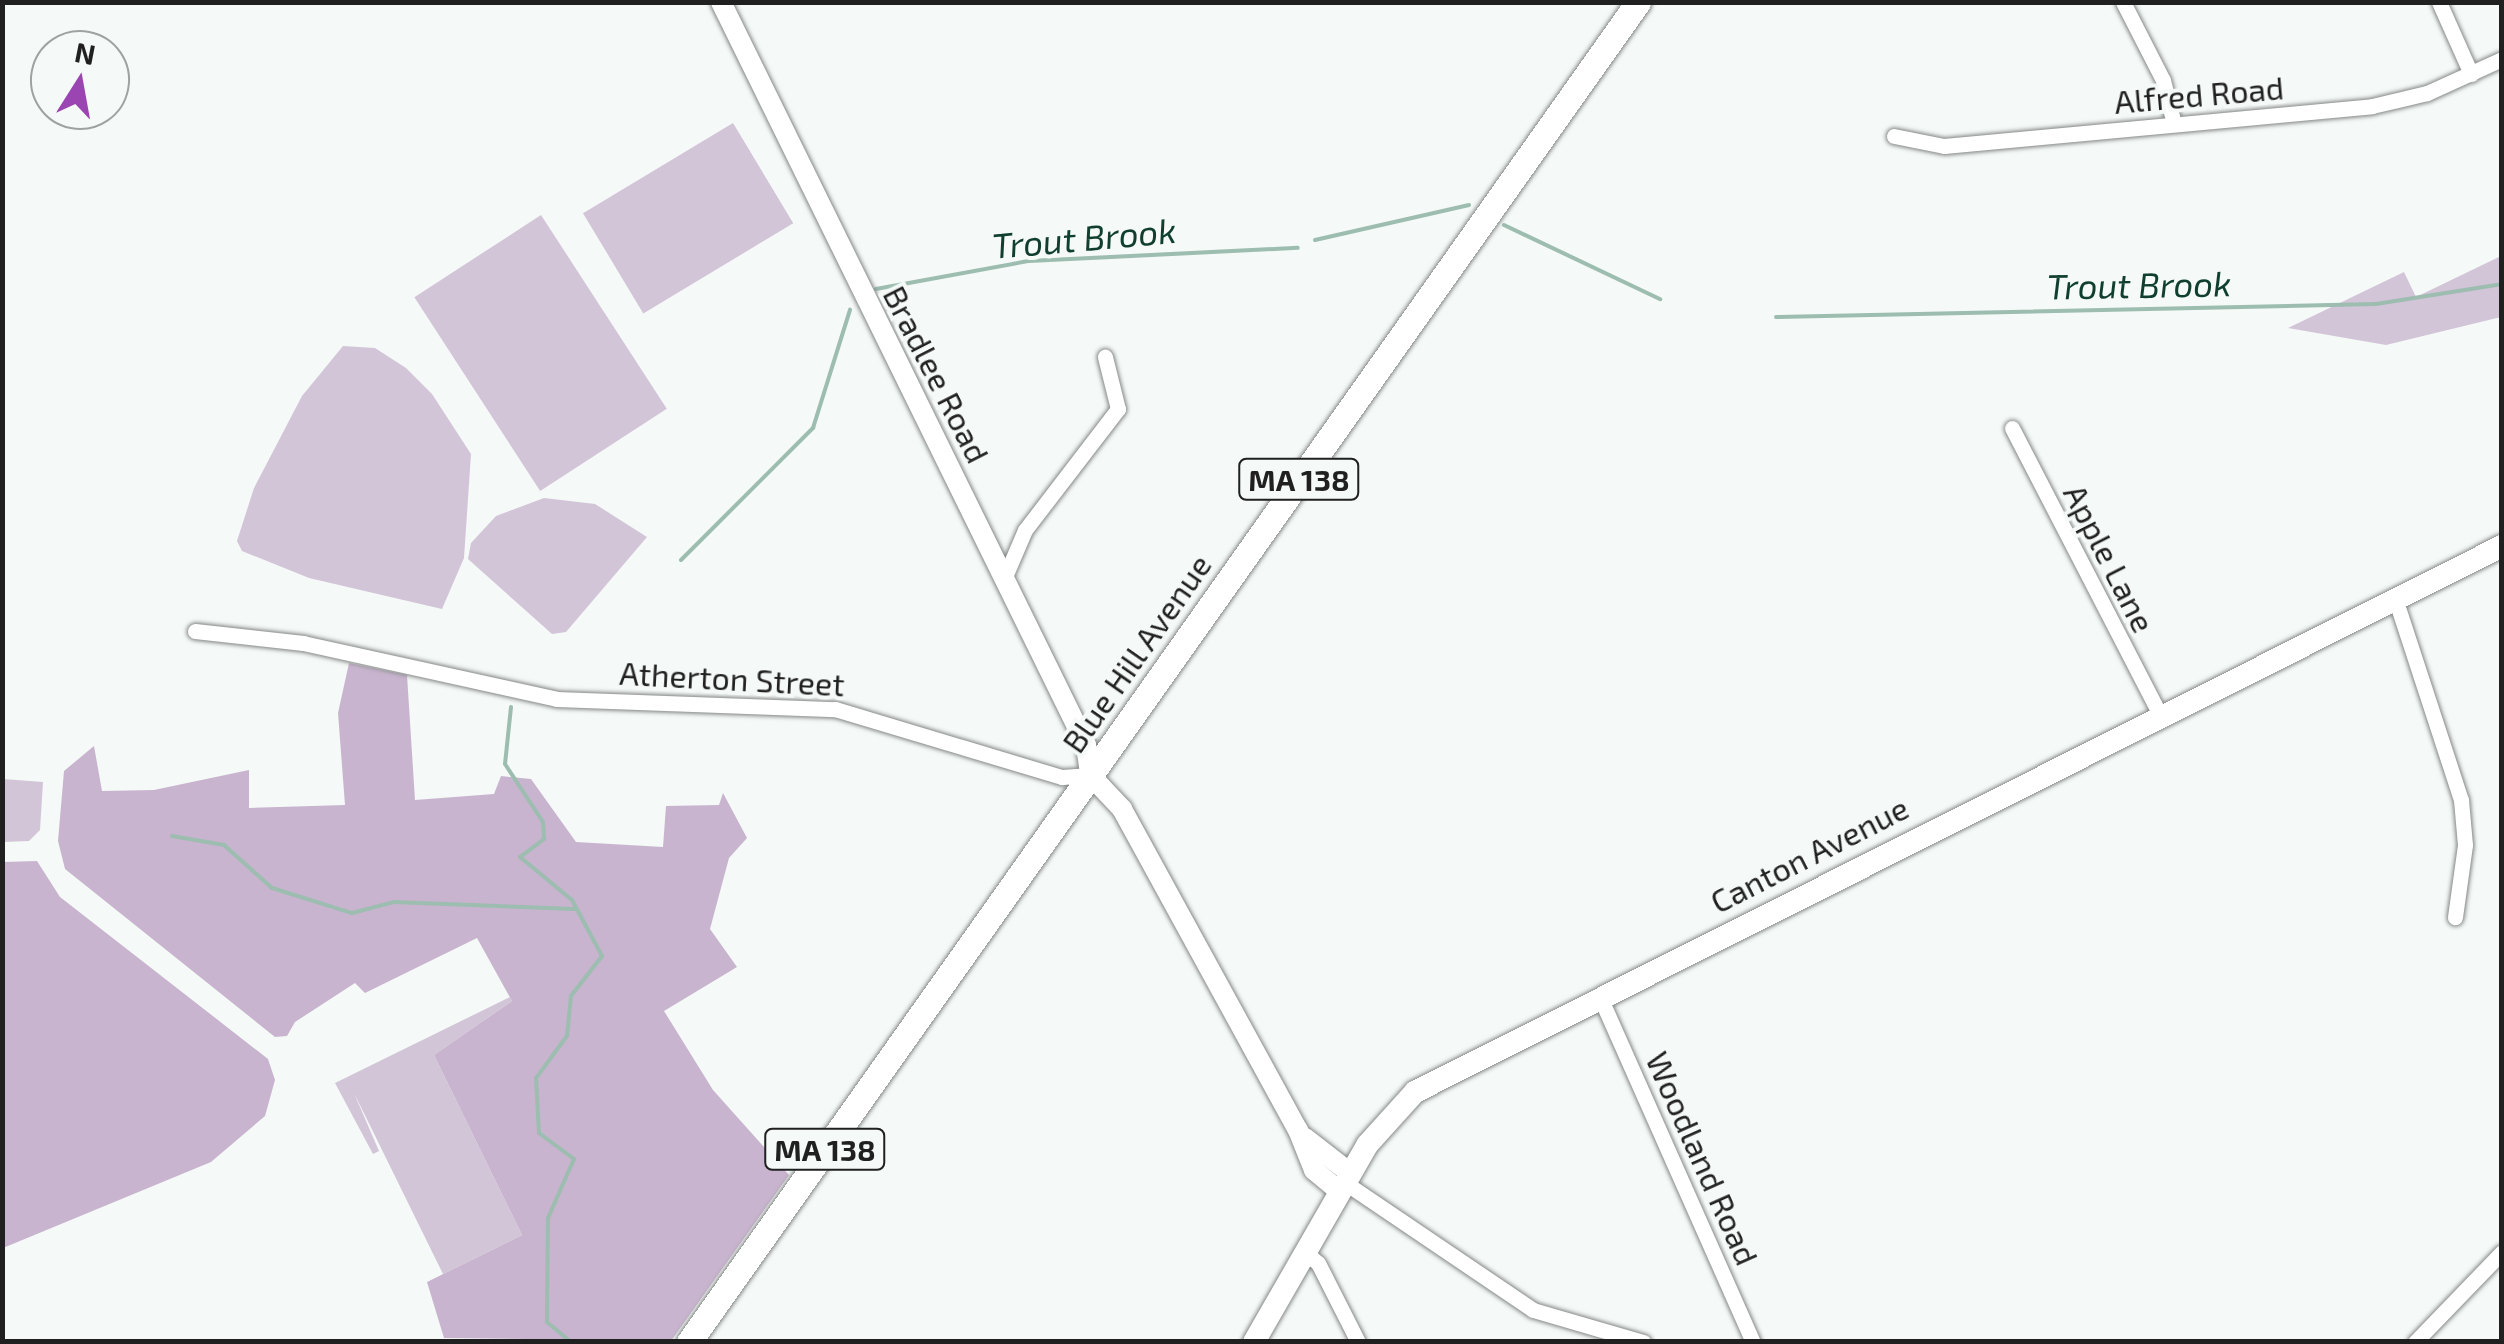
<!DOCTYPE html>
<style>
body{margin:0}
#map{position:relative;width:2504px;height:1344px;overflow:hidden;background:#f5f9f7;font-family:"Exo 2",sans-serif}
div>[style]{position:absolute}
.green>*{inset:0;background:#d3c5d8;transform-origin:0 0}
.forest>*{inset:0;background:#c8b4ce}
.stream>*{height:4px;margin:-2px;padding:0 2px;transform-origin:2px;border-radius:2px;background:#9cbdb0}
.roads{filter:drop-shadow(0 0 2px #848886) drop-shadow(0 0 2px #848886)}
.minor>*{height:15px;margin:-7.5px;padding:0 7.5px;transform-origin:7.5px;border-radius:7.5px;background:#fff}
.tertiary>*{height:20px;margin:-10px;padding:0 10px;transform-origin:10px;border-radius:10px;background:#fff}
.secondary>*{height:22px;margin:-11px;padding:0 11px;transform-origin:11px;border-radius:11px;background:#fff}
.trunk>*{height:25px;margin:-12.5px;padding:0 12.5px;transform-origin:12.5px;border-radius:12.5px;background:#fff}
span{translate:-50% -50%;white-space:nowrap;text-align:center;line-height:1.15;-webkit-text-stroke:8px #f5f9f7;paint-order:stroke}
.shield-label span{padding:2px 8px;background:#f5f9f7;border:2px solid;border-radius:8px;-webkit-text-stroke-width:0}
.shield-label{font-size:30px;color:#1f201f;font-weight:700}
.street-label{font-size:32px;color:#1f201f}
.water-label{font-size:35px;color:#103f30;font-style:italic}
.frame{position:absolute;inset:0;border:5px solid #1f201f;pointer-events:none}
.north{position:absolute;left:30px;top:30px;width:100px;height:100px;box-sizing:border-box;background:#f5f9f7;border:2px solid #9fa2a1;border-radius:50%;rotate:11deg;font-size:28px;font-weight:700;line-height:40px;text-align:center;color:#1f201f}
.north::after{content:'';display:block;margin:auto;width:35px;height:45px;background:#9b45b2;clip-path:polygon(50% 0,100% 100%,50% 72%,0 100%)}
</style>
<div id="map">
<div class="green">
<i style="left:733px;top:123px;width:117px;height:175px;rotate:59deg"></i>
<i style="left:541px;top:215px;width:231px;height:151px;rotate:57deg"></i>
<i style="clip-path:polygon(2501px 256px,2501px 317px,2386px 345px,2288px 328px,2404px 272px,2416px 297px)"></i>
<i style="clip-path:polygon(343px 346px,375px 348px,406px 368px,432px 394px,471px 454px,464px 558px,442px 609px,309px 578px,242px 551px,237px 541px,254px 488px,302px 396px)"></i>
<i style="clip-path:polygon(544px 498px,595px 504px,647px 537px,566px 632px,552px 634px,468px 559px,471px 543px,496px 516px)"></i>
<i style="clip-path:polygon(3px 779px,43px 782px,40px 830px,29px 841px,3px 842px)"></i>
<i style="clip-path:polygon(510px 997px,512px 1001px,434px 1055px,522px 1235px,443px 1274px,354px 1093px,379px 1151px,373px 1154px,335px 1083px)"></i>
</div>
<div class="forest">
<i style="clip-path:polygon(349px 663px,407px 675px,415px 800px,494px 794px,501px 776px,531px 779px,576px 842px,663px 847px,666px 806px,719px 805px,723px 793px,747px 838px,729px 858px,710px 929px,737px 967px,664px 1011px,713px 1090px,789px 1175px,671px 1341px,444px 1338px,427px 1282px,522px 1235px,434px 1055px,512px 1001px,477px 938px,365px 993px,355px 983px,295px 1022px,287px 1036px,275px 1037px,65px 869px,58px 841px,64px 771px,94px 746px,102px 791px,154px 790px,249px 770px,249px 808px,345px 805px,338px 713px)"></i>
<i style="clip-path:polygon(37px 861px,60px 897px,268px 1059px,275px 1080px,265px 1116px,211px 1162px,3px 1248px,3px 862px)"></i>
</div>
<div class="stream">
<i style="left:1504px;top:225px;width:173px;rotate:25.4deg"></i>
<i style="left:1315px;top:240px;width:158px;rotate:-12.8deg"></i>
<i style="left:876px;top:289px;width:156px;rotate:-10.4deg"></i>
<i style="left:1029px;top:261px;width:269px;rotate:-2.8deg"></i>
<i style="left:1776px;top:317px;width:600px;rotate:-1.24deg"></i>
<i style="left:2376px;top:304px;width:128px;rotate:-9deg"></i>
<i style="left:681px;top:560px;width:187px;rotate:-45deg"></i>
<i style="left:813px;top:428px;width:124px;rotate:-72.6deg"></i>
<i style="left:511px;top:707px;width:57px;rotate:96deg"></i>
<i style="left:505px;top:764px;width:69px;rotate:56.8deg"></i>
<i style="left:543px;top:822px;width:17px;rotate:87deg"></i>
<i style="left:544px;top:839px;width:30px;rotate:143deg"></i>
<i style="left:520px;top:857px;width:67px;rotate:39.6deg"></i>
<i style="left:572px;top:900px;width:64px;rotate:61.8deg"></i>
<i style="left:602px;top:956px;width:51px;rotate:127.8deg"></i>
<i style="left:571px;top:996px;width:40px;rotate:95.7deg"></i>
<i style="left:567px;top:1036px;width:52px;rotate:126.4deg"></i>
<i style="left:536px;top:1078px;width:55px;rotate:86.9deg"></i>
<i style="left:539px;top:1133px;width:44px;rotate:36.6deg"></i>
<i style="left:574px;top:1159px;width:64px;rotate:113.8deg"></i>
<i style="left:548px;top:1218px;width:104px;rotate:90.6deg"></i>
<i style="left:547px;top:1322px;width:31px;rotate:40deg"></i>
<i style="left:172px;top:836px;width:53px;rotate:9.8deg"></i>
<i style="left:224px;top:845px;width:64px;rotate:41.9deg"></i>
<i style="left:272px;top:888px;width:84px;rotate:17.4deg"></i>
<i style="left:352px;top:913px;width:43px;rotate:-14.7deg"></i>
<i style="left:394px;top:902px;width:180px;rotate:2.2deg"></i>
</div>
<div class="roads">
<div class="minor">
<i style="left:2123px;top:2px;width:88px;rotate:62.9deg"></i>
<i style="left:2163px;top:80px;width:45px;rotate:76deg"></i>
<i style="left:2439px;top:2px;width:79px;rotate:66deg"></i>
<i style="left:1894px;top:136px;width:51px;rotate:11.3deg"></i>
<i style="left:1944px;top:146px;width:430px;rotate:-5.3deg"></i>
<i style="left:2372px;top:106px;width:57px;rotate:-13.3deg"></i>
<i style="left:2427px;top:93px;width:82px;rotate:-24.4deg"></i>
<i style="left:2012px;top:428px;width:321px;rotate:62.7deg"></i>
<i style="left:1004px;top:579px;width:53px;rotate:-66.8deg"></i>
<i style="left:1025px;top:530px;width:153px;rotate:-52.5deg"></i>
<i style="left:1118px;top:409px;width:54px;rotate:-104deg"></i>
<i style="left:2395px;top:598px;width:213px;rotate:71.9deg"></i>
<i style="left:2461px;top:800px;width:45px;rotate:84.9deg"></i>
<i style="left:2465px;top:845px;width:73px;rotate:97.9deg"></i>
<i style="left:195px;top:631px;width:109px;rotate:6.3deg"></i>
<i style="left:303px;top:643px;width:260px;rotate:12.4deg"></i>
<i style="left:557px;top:699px;width:278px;rotate:2.1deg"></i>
<i style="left:835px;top:709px;width:237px;rotate:16.7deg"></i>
<i style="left:1062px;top:777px;width:28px;rotate:-4deg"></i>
<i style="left:1600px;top:997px;width:377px;rotate:66.1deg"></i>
<i style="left:1344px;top:1182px;width:228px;rotate:34.1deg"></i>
<i style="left:1533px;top:1310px;width:115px;rotate:16.2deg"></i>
<i style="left:1304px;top:1251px;width:18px;rotate:41deg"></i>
<i style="left:1318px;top:1263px;width:89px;rotate:63.1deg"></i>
<i style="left:2415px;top:1342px;width:125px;rotate:-46deg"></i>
</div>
<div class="tertiary">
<i style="left:721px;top:2px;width:828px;rotate:63.84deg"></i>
<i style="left:1086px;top:745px;width:30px;rotate:82deg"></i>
<i style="left:1090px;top:775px;width:47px;rotate:46.7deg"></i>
<i style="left:1122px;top:809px;width:366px;rotate:61.3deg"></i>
<i style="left:1298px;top:1130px;width:43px;rotate:68.2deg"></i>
<i style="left:1314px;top:1170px;width:33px;rotate:40deg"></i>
<i style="left:1305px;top:1138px;width:57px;rotate:37.9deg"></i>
</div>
<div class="secondary">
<i style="left:1254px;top:1342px;width:228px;rotate:-60.1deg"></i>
<i style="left:1368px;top:1144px;width:70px;rotate:-47.9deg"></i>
<i style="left:1415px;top:1092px;width:1216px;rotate:-26.67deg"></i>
</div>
<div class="trunk">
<i style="left:689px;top:1342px;width:1642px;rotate:-54.69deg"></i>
</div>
</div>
<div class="shield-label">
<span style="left:1299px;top:479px">MA 138</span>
<span style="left:825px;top:1149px">MA 138</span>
</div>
<div class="street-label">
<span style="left:2199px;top:94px;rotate:-5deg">Alfred Road</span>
<span style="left:937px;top:374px;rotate:63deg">Bradlee Road</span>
<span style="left:2110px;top:558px;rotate:63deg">Apple Lane</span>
<span style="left:1136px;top:653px;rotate:-55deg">Blue Hill Avenue</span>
<span style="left:732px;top:678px;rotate:3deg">Atherton Street</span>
<span style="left:1809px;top:854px;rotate:-27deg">Canton Avenue</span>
<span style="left:1703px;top:1158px;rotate:66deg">Woodland Road</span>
</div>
<div class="water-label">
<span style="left:1084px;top:237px;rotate:-5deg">Trout Brook</span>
<span style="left:2139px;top:284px;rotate:-1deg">Trout Brook</span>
</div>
<div class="frame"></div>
<div class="north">N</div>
</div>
